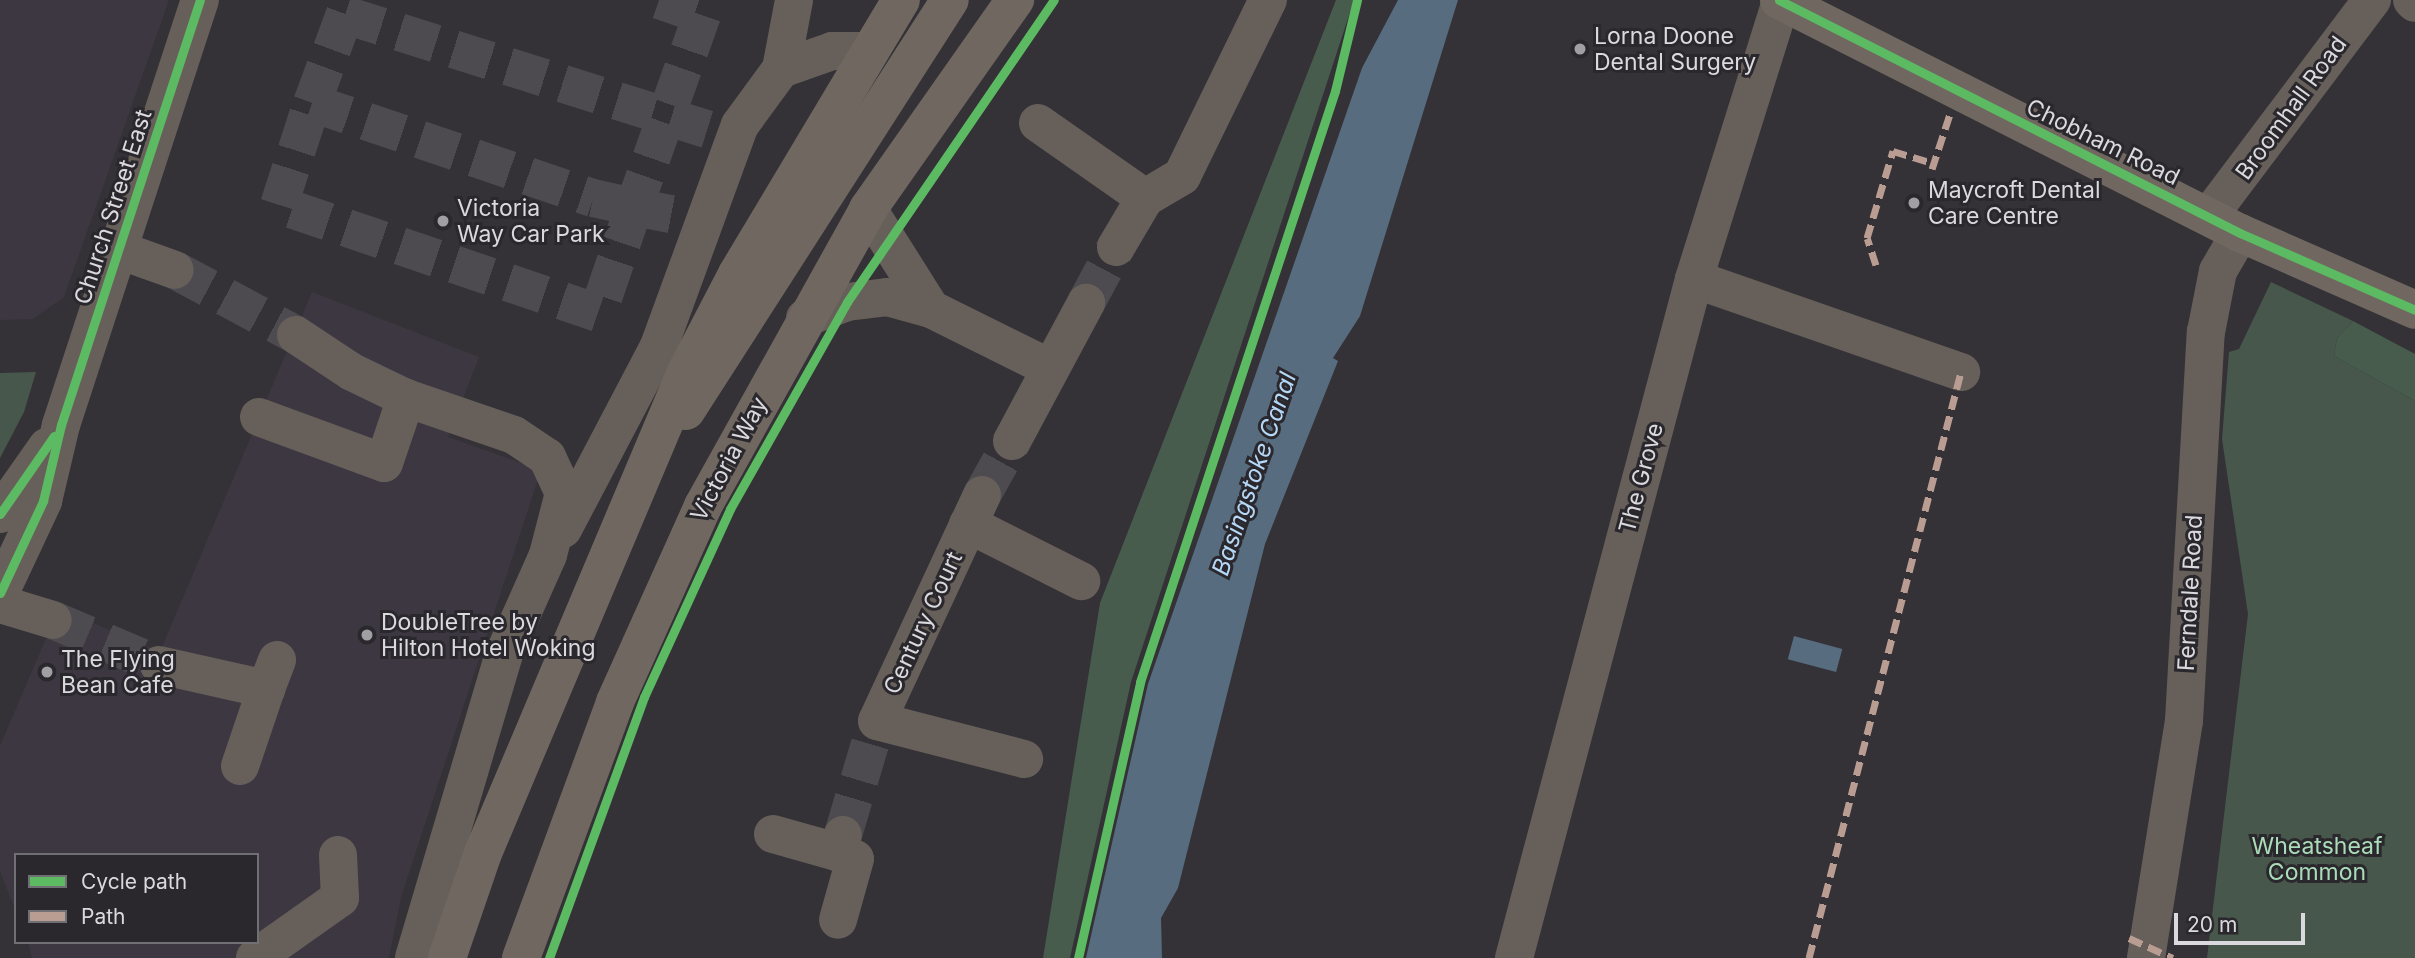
<!DOCTYPE html>
<style>
body{margin:0}
#map{position:relative;width:2415px;height:958px;overflow:hidden;background:#343237;font-family:Inter,sans-serif}
div>[style]{position:absolute}
.built>*{inset:0;background:#3d3742}
.green>*{inset:0;background:#47574c}
.forest>*{inset:0;background:#475c4d}
.water>*{inset:0;background:#576c7f;transform-origin:0 0}
.minor-tunnel>*{height:38px;margin-top:-19px;transform-origin:0;background:repeating-linear-gradient(90deg,#4d4b50 0 38px,transparent 0 57px)}
.minor>*{height:38px;margin:-19px;padding:0 19px;transform-origin:19px;border-radius:19px;background:#67605a}
.major>*{height:38px;margin:-19px;padding:0 19px;transform-origin:19px;border-radius:19px;background:#706860}
.quiet>*{height:7px;margin-top:-3.5px;transform-origin:0;background:repeating-linear-gradient(90deg,#b99d93 0 14px,transparent 0 21px)}
.cycleway>*{height:9px;margin:-4.5px;padding:0 4.5px;transform-origin:4.5px;border-radius:4.5px;background:#5cba63}
.dots>*{width:19px;height:19px;translate:-50% -50%;box-sizing:border-box;border:4px solid #2a282d;border-radius:50%}
span{translate:-50% -50%;white-space:nowrap;text-align:center;line-height:1.15;-webkit-text-stroke:6px #2a282d;paint-order:stroke}
.poi-label{font-size:23px;color:#dad9dd}
.left{translate:0 -50%;text-align:left}
.street-label{font-size:23px;color:#dad9dd}
.park-label{font-size:23px;color:#abdcb9}
.water-label{font-size:24px;color:#b5d8f7;font-style:italic}
.legend{position:absolute;left:14px;top:853px;width:245px;height:91px;box-sizing:border-box;background:#2a282d;border:2px solid #706f73;margin:0;padding:9px 12px;list-style:none;font-size:21px;color:#dad9dd}
.legend li{display:flex;align-items:center;gap:14px;height:35px}
.legend b{width:35px;border:2px solid #706f73}
.scale{position:absolute;left:2174px;top:913px;width:131px;height:32px;box-sizing:border-box;border:4px solid #dad9dd;border-top:0;padding-left:9px;font-size:21px;line-height:24px;white-space:nowrap;color:#dad9dd;-webkit-text-stroke:5px #2a282d;paint-order:stroke}
</style>
<div id="map">
<div class="built">
<i style="clip-path:polygon(0 0,169px 0,64px 297px,33px 319px,0 320px)"></i>
<i style="clip-path:polygon(312px 292px,479px 357px,448px 437px,541px 470px,401px 897px,389px 958px,32px 958px,28px 942px,257px 942px,257px 855px,16px 855px,16px 912px,0 871px,0 746px,59px 608px,160px 652px)"></i>
</div>
<div class="green">
<i style="clip-path:polygon(2271px 282px,2353px 321px,2337px 338px,2334px 356px,2415px 401px,2415px 958px,2207px 958px,2248px 614px,2222px 439px,2229px 352px,2239px 349px)"></i>
<i style="clip-path:polygon(36px 372px,24px 412px,0 458px,0 373px)"></i>
</div>
<div class="forest">
<i style="clip-path:polygon(1336px 0,1354px 0,1131px 682px,1070px 958px,1043px 958px,1100px 603px)"></i>
<i style="clip-path:polygon(2353px 321px,2415px 354px,2415px 401px,2334px 356px,2337px 338px)"></i>
</div>
<div class="water">
<i style="clip-path:polygon(1398px 0,1458px 0,1360px 316px,1333px 358px,1338px 361px,1265px 544px,1178px 888px,1161px 918px,1162px 958px,1086px 958px,1148px 684px,1362px 68px)"></i>
<i style="left:1794px;top:636px;width:50px;height:24px;rotate:15deg"></i>
</div>
<div class="minor-tunnel">
<i style="left:659px;top:0;width:46px;rotate:19.2deg"></i>
<i style="left:702px;top:15px;width:204px;rotate:109.5deg"></i>
<i style="left:634px;top:207px;width:112px;rotate:108.8deg"></i>
<i style="left:598px;top:313px;width:337px;rotate:-161.3deg"></i>
<i style="left:279px;top:205px;width:107px;rotate:-72.1deg"></i>
<i style="left:312px;top:103px;width:297px;rotate:18.7deg"></i>
<i style="left:593px;top:198px;width:42px;rotate:12.4deg"></i>
<i style="left:634px;top:207px;width:43px;rotate:10.8deg"></i>
<i style="left:345px;top:15px;width:380px;rotate:17.5deg"></i>
<i style="left:312px;top:103px;width:110px;rotate:-69.7deg"></i>
<i style="left:175px;top:270px;width:137px;rotate:28.2deg"></i>
<i style="left:1086px;top:303px;width:64px;rotate:-61.8deg"></i>
<i style="left:982px;top:495px;width:62px;rotate:-60.9deg"></i>
<i style="left:53px;top:620px;width:115px;rotate:23deg"></i>
<i style="left:843px;top:835px;width:95px;rotate:-73.5deg"></i>
</div>
<div class="minor">
<i style="left:2412px;top:0;width:4px;rotate:45deg"></i>
<i style="left:781px;top:69px;width:70px;rotate:-79.3deg"></i>
<i style="left:1038px;top:123px;width:131px;rotate:35deg"></i>
<i style="left:868px;top:209px;width:118px;rotate:57.8deg"></i>
<i style="left:2209px;top:216px;width:271px;rotate:-53deg"></i>
<i style="left:1116px;top:247px;width:57px;rotate:-59.4deg"></i>
<i style="left:1145px;top:198px;width:43px;rotate:-30.7deg"></i>
<i style="left:1182px;top:176px;width:196px;rotate:-64deg"></i>
<i style="left:119px;top:250px;width:59px;rotate:19.7deg"></i>
<i style="left:1694px;top:279px;width:283px;rotate:19.2deg"></i>
<i style="left:805px;top:318px;width:45px;rotate:-20.9deg"></i>
<i style="left:847px;top:302px;width:40px;rotate:-7.1deg"></i>
<i style="left:887px;top:297px;width:46px;rotate:15.3deg"></i>
<i style="left:931px;top:309px;width:133px;rotate:26.4deg"></i>
<i style="left:296px;top:335px;width:67px;rotate:33.5deg"></i>
<i style="left:352px;top:372px;width:60px;rotate:25.7deg"></i>
<i style="left:406px;top:398px;width:114px;rotate:18.9deg"></i>
<i style="left:514px;top:435px;width:40px;rotate:34deg"></i>
<i style="left:547px;top:457px;width:40px;rotate:65deg"></i>
<i style="left:564px;top:493px;width:64px;rotate:104.5deg"></i>
<i style="left:548px;top:555px;width:108px;rotate:114deg"></i>
<i style="left:504px;top:654px;width:317px;rotate:106.5deg"></i>
<i style="left:259px;top:417px;width:133px;rotate:20.2deg"></i>
<i style="left:384px;top:463px;width:69px;rotate:-71.3deg"></i>
<i style="left:1012px;top:441px;width:157px;rotate:-61.8deg"></i>
<i style="left:982px;top:495px;width:249px;rotate:114.9deg"></i>
<i style="left:877px;top:721px;width:152px;rotate:14.5deg"></i>
<i style="left:0;top:514px;width:82px;rotate:-55deg"></i>
<i style="left:968px;top:524px;width:127px;rotate:26.8deg"></i>
<i style="left:563px;top:529px;width:207px;rotate:-62.3deg"></i>
<i style="left:659px;top:346px;width:235px;rotate:-69.9deg"></i>
<i style="left:740px;top:125px;width:69px;rotate:-53.8deg"></i>
<i style="left:781px;top:69px;width:54px;rotate:-19.4deg"></i>
<i style="left:832px;top:51px;width:36px"></i>
<i style="left:0;top:593px;width:102px;rotate:-64.9deg"></i>
<i style="left:43px;top:501px;width:78px;rotate:-76.7deg"></i>
<i style="left:61px;top:425px;width:447px;rotate:-71.9deg"></i>
<i style="left:0;top:604px;width:55px;rotate:16.8deg"></i>
<i style="left:159px;top:665px;width:110px;rotate:12.6deg"></i>
<i style="left:266px;top:689px;width:31px;rotate:-69deg"></i>
<i style="left:240px;top:766px;width:81px;rotate:-71.3deg"></i>
<i style="left:773px;top:834px;width:66px;rotate:15.7deg"></i>
<i style="left:837px;top:852px;width:18px;rotate:-71deg"></i>
<i style="left:837px;top:852px;width:19px;rotate:21deg"></i>
<i style="left:855px;top:859px;width:63px;rotate:105.6deg"></i>
<i style="left:255px;top:958px;width:104px;rotate:-35.2deg"></i>
<i style="left:340px;top:898px;width:43px;rotate:-92.7deg"></i>
<i style="left:1514px;top:958px;width:702px;rotate:-75.15deg"></i>
<i style="left:1694px;top:279px;width:290px;rotate:-72.6deg"></i>
<i style="left:2146px;top:958px;width:240px;rotate:-80.9deg"></i>
<i style="left:2184px;top:721px;width:390px;rotate:-86.8deg"></i>
<i style="left:2206px;top:332px;width:62px;rotate:-78.9deg"></i>
<i style="left:2218px;top:271px;width:44px;rotate:-59.9deg"></i>
</div>
<div class="major">
<i style="left:1779px;top:0;width:517px;rotate:26.81deg"></i>
<i style="left:2240px;top:233px;width:191px;rotate:23.7deg"></i>
<i style="left:686px;top:411px;width:488px;rotate:-57.3deg"></i>
<i style="left:447px;top:958px;width:111px;rotate:-71.1deg"></i>
<i style="left:483px;top:853px;width:522px;rotate:-67.12deg"></i>
<i style="left:686px;top:372px;width:110px;rotate:-62.5deg"></i>
<i style="left:737px;top:274px;width:319px;rotate:-59.1deg"></i>
<i style="left:521px;top:958px;width:273px;rotate:-69.8deg"></i>
<i style="left:615px;top:702px;width:215px;rotate:-65.8deg"></i>
<i style="left:703px;top:506px;width:340px;rotate:-60.9deg"></i>
<i style="left:868px;top:209px;width:256px;rotate:-54.9deg"></i>
</div>
<div class="quiet">
<i style="left:1932px;top:169px;width:58px;rotate:-71.9deg"></i>
<i style="left:1876px;top:265px;width:28px;rotate:-108deg"></i>
<i style="left:1867px;top:238px;width:91px;rotate:-73.4deg"></i>
<i style="left:1893px;top:151px;width:42px;rotate:16.7deg"></i>
<i style="left:2129px;top:938px;width:48px;rotate:24.4deg"></i>
<i style="left:1809px;top:958px;width:605px;rotate:-75.46deg"></i>
</div>
<div class="cycleway">
<i style="left:1779px;top:0;width:517px;rotate:26.81deg"></i>
<i style="left:2240px;top:233px;width:191px;rotate:23.7deg"></i>
<i style="left:0;top:514px;width:95px;rotate:-55.3deg"></i>
<i style="left:0;top:593px;width:102px;rotate:-64.9deg"></i>
<i style="left:43px;top:501px;width:78px;rotate:-76.7deg"></i>
<i style="left:61px;top:425px;width:447px;rotate:-71.9deg"></i>
<i style="left:549px;top:958px;width:278px;rotate:-70deg"></i>
<i style="left:644px;top:697px;width:207px;rotate:-65.4deg"></i>
<i style="left:730px;top:509px;width:238px;rotate:-60.5deg"></i>
<i style="left:847px;top:302px;width:366px;rotate:-55.6deg"></i>
<i style="left:1078px;top:958px;width:283px;rotate:-77.3deg"></i>
<i style="left:1140px;top:682px;width:622px;rotate:-71.74deg"></i>
<i style="left:1335px;top:91px;width:94px;rotate:-76.4deg"></i>
</div>
<div class="dots">
<i style="left:1580px;top:49px;background:#a09fa3"></i>
<i style="left:1914px;top:203px;background:#a09fa3"></i>
<i style="left:443px;top:221px;background:#a09fa3"></i>
<i style="left:367px;top:635px;background:#a09fa3"></i>
<i style="left:47px;top:672px;background:#a09fa3"></i>
</div>
<div class="poi-label">
<span class="left" style="left:1594px;top:49px">Lorna Doone<br>Dental Surgery</span>
<span class="left" style="left:1928px;top:203px">Maycroft Dental<br>Care Centre</span>
<span class="left" style="left:457px;top:221px">Victoria<br>Way Car Park</span>
<span class="left" style="left:381px;top:635px">DoubleTree by<br>Hilton Hotel Woking</span>
<span class="left" style="left:61px;top:672px">The Flying<br>Bean Cafe</span>
</div>
<div class="street-label">
<span style="left:2291px;top:108px;rotate:-54deg">Broomhall Road</span>
<span style="left:2103px;top:142px;rotate:26deg">Chobham Road</span>
<span style="left:113px;top:207px;rotate:-72deg">Church Street East</span>
<span style="left:729px;top:459px;rotate:-62deg">Victoria Way</span>
<span style="left:1641px;top:478px;rotate:-75deg">The Grove</span>
<span style="left:2190px;top:593px;rotate:-87deg">Ferndale Road</span>
<span style="left:923px;top:623px;rotate:-65deg">Century Court</span>
</div>
<div class="park-label">
<span style="left:2317px;top:859px">Wheatsheaf<br>Common</span>
</div>
<div class="water-label">
<span style="left:1254px;top:474px;rotate:-71deg">Basingstoke Canal</span>
</div>
<ul class="legend">
<li><b style="height:9px;background:#5cba63"></b>Cycle path</li>
<li><b style="height:9px;background:#b99d93"></b>Path</li>
</ul>
<div class="scale">20 m</div>
</div>
